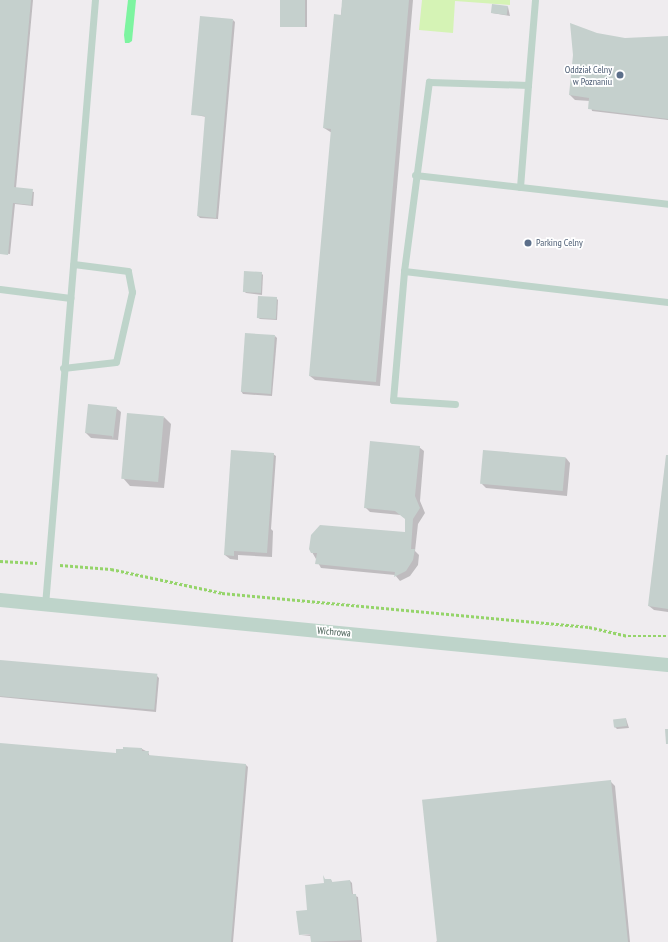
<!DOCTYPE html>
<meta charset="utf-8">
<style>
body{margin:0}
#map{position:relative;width:668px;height:942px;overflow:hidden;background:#efecef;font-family:"PT Sans Narrow",sans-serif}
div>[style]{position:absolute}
.green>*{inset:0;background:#d5f3b5}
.water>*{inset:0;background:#7df4a0}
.shadow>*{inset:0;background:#0003;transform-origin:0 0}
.building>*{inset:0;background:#c5d0cd;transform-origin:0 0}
.path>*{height:2.5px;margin-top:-1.25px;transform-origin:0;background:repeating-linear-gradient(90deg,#95d46a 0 3px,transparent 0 5px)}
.service>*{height:7px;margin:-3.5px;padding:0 3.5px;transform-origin:3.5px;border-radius:3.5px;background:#bed4ca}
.minor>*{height:14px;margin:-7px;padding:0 7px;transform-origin:7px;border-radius:7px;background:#bed4ca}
.dots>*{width:11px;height:11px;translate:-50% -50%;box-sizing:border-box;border:2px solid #fff;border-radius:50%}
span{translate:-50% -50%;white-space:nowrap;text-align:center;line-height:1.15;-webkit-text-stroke:3.5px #fff;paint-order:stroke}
.service-label{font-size:10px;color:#4e5e75}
.right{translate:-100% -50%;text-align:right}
.left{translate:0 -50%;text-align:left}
.street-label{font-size:10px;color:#435b51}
</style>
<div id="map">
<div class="green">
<i style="clip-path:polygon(422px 0,510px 0,510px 5px,455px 1px,453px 33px,419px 30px)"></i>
</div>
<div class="water">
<i style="clip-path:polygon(128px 0,136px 0,132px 41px,129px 43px,125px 43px,124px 35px)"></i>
</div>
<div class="shadow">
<i style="clip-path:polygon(0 0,33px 0,16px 188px,34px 192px,33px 206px,15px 204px,10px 254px,0 253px)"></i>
<i style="left:281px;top:0;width:26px;height:27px"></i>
<i style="clip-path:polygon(343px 0,413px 0,380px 386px,315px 380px,310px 376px,332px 133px,324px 128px)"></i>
<i style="clip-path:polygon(508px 7px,510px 16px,492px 13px)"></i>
<i style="clip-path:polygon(233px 20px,235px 22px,218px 219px,200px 218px,198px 216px,206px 117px,192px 114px)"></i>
<i style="clip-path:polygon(597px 34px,625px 39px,668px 38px,668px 120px,592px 111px,590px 101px,575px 100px,570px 95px)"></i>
<i style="clip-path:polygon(261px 273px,263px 275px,262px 295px,246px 293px,244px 291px)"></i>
<i style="clip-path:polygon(276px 298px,278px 300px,277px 320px,260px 319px,257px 317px)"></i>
<i style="clip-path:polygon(275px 336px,277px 338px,272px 396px,243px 394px,241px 391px)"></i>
<i style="clip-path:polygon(116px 408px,121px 412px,118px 440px,91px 438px,86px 433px)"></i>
<i style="clip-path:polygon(164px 417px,171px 424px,164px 488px,130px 486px,123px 478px)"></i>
<i style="clip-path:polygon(419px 447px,424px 451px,420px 501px,425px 513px,418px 524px,415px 551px,419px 555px,418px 565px,410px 576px,400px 581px,395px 575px,321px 568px,312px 552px,406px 533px,406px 519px,401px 515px,370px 512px,365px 507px)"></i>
<i style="clip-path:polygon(273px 454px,276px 456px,271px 529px,273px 531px,272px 557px,238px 555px,238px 560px,230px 559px,225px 555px)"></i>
<i style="clip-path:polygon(668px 456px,668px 612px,654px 610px,649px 606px)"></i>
<i style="clip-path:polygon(566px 458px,570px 463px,567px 496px,486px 488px,482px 484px)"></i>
<i style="clip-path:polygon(0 661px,157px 676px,159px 678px,156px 712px,0 697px)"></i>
<i style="clip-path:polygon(626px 719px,629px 728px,617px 729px,615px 727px)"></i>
<i style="clip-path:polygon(0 744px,117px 754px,142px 749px,148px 752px,150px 757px,246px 765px,248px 767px,233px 942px,0 942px)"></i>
<i style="clip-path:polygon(610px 781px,615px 786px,630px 942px,436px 942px)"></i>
<i style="clip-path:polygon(331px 880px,333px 883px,350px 881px,352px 883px,353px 895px,358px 897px,362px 942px,312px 942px,311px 936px,301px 935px,315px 934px,308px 911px,325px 884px)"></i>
</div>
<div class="building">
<i style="clip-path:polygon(0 0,31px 0,14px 187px,33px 189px,31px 205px,13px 203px,8px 255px,0 254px)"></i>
<i style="left:280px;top:0;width:25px;height:27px"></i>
<i style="clip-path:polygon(342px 0,409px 0,376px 382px,309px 376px,331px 129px,323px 128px,334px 14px,341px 15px)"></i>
<i style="left:492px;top:4px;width:16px;height:9px;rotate:7deg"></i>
<i style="clip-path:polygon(200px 16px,233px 19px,216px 218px,197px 216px,205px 116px,191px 115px)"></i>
<i style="clip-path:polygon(570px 23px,597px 33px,625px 38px,668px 36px,668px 119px,588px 109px,589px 98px,569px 95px,573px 55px)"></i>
<i style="left:244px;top:271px;width:18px;height:21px;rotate:3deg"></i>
<i style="left:258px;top:296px;width:19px;height:22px;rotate:3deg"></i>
<i style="left:245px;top:333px;width:30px;height:59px;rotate:4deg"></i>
<i style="clip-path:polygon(88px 404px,117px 407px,113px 439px,112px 436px,85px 433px)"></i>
<i style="left:127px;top:413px;width:37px;height:66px;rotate:5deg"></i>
<i style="clip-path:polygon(370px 441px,420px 446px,415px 496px,420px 508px,413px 519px,411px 549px,415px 549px,413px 560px,406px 571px,394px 577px,395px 572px,315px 564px,317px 553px,311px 553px,309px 549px,311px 535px,320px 525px,405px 532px,405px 519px,395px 511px,364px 508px)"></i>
<i style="clip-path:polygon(231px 450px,274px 453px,267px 553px,234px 551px,234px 556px,224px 555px)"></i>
<i style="left:483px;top:450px;width:83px;height:34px;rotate:5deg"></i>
<i style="clip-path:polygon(666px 455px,668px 455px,668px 609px,648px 606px)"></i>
<i style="left:0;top:660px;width:158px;height:36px;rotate:5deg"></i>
<i style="left:626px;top:718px;width:8px;height:13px;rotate:83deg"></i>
<i style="clip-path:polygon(665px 729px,668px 729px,668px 744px,666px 744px)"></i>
<i style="clip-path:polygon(0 743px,116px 753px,116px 749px,123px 749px,123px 747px,142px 748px,142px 751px,149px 751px,148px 755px,246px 764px,231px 942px,0 942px)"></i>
<i style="left:611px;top:780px;width:163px;height:190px;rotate:84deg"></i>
<i style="clip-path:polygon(323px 875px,325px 879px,331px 879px,332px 882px,350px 880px,352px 894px,356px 894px,361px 940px,311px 942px,310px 934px,299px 935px,296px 911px,307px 910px,305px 885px,324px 883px)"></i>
</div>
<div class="path">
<i style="left:0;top:561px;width:37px;rotate:3deg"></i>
<i style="left:60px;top:565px;width:51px;rotate:4.5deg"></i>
<i style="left:111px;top:569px;width:114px;rotate:12.2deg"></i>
<i style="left:222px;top:593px;width:369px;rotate:5.3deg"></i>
<i style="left:589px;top:627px;width:40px;rotate:13deg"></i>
<i style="left:628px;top:636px;width:40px"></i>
</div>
<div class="service">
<i style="left:415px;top:175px;width:255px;rotate:6.5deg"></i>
<i style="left:520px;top:187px;width:102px;rotate:-85.5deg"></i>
<i style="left:404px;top:271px;width:191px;rotate:-82.5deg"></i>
<i style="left:429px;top:82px;width:99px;rotate:1.7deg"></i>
<i style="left:528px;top:85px;width:85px;rotate:-85.3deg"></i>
<i style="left:0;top:289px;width:71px;rotate:7.3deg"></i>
<i style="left:63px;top:368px;width:53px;rotate:-6.5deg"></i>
<i style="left:116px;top:362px;width:72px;rotate:-77.1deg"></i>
<i style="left:132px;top:292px;width:21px;rotate:-101deg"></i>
<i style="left:128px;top:271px;width:55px;rotate:-172.7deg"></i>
<i style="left:455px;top:404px;width:62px;rotate:-176.3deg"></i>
<i style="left:393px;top:400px;width:129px;rotate:-85.1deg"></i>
<i style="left:404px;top:271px;width:266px;rotate:6.7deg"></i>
<i style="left:45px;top:605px;width:607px;rotate:-85.28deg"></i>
</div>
<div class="minor">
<i style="left:0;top:600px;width:671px;rotate:5.56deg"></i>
</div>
<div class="dots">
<i style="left:620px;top:75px;background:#5c6f8a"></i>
<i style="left:528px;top:243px;background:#5c6f8a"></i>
</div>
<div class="service-label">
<span class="right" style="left:612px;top:75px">Oddział Celny<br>w Poznaniu</span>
<span class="left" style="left:536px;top:243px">Parking Celny</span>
</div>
<div class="street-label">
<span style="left:334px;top:632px;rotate:5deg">Wichrowa</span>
</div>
</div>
